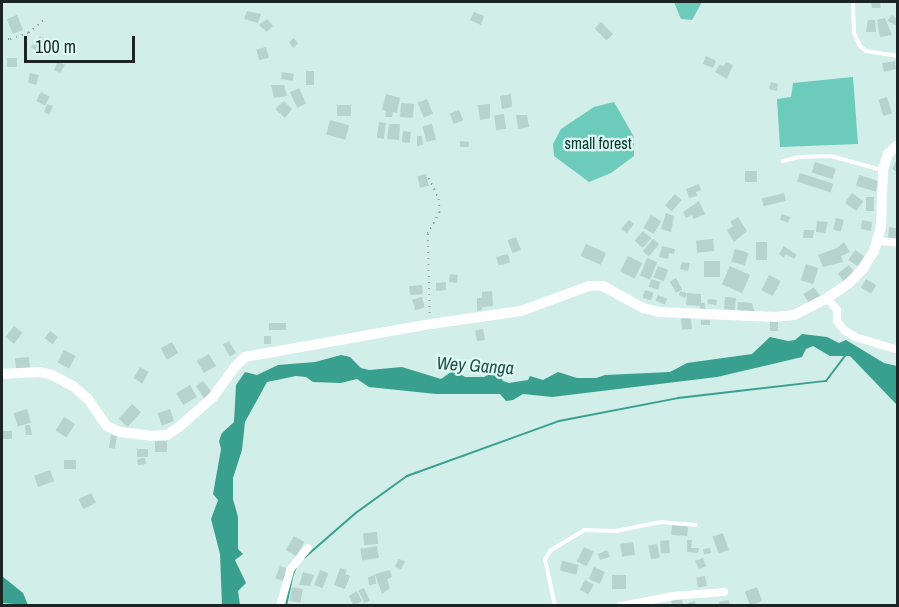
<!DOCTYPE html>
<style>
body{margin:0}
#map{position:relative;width:899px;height:607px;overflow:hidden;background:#d2eee8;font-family:"Archivo Narrow",sans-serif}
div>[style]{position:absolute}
.green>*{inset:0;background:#6ccbba}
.water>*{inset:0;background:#39a08f}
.stream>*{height:2px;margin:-1px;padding:0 1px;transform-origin:1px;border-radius:1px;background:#39a08f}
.building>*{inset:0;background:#b7d3cd;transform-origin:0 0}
.path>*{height:1.5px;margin-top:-0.75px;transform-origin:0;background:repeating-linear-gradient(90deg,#91a6a2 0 1.5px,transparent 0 6px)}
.lane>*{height:4px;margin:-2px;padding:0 2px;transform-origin:2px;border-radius:2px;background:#fff}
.street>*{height:8px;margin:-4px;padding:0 4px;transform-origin:4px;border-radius:4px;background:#fff}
.secondary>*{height:10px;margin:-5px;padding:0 5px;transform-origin:5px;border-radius:5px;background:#fff}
span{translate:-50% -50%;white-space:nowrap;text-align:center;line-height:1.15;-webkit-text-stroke:4.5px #dffbf5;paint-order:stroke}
.park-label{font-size:16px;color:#05352e}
.water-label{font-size:18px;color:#234f48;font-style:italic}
.frame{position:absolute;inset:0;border:3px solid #1b2624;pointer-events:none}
.scale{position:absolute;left:24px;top:36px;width:111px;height:27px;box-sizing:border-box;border:3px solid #1b2624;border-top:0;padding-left:8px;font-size:18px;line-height:21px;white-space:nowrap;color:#1b2624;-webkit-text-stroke:4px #dffbf5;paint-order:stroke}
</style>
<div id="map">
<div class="green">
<i style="clip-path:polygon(674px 2px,702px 2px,692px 20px,681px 19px)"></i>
<i style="clip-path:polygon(853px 77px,858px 144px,780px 147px,777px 99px,791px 97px,793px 83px)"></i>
<i style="clip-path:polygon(614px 102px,634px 137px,634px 156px,611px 173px,589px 182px,554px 156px,553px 144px,561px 129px,594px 107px)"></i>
</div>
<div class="water">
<i style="clip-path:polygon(802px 334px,827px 337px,839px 343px,846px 340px,884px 363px,897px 366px,897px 405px,850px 356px,830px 356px,813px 346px,806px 349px,802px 357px,717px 377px,552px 397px,523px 394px,513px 400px,506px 401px,500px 394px,436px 394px,369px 387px,357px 379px,341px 383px,313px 382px,306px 377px,296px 376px,267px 382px,245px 422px,242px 450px,233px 478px,233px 499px,238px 517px,238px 549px,243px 554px,235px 560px,246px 583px,238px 591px,240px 605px,222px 605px,220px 554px,211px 519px,218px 500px,213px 494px,221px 449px,219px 441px,222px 433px,234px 422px,236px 385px,245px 372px,257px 375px,278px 365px,315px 362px,341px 355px,350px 357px,361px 368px,369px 370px,402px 367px,441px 379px,454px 370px,465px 377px,484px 377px,492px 373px,500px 375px,503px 381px,509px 383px,528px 380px,530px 376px,543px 380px,558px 372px,577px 378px,596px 378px,605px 375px,670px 372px,687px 363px,752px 354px,770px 337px,788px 341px,795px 340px)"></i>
<i style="clip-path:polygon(2px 576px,23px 593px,28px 605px,2px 603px)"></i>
</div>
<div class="stream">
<i style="left:304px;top:558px;width:70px;rotate:-41deg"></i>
<i style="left:357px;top:512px;width:62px;rotate:-35.8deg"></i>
<i style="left:407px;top:476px;width:162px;rotate:-19.9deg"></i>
<i style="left:559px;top:421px;width:121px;rotate:-10.9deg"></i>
<i style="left:678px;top:398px;width:149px;rotate:-6.6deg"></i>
<i style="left:826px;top:381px;width:34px;rotate:-53deg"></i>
<i style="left:286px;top:606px;width:30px;rotate:-78deg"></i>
<i style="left:292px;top:577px;width:11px;rotate:-68deg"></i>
</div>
<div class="building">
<i style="clip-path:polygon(871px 2px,880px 2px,881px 8px,872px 8px)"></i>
<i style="clip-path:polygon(247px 11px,261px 14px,258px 23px,244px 19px)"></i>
<i style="clip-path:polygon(474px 12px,484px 16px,481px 25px,470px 20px)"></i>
<i style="left:17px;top:15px;width:16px;height:11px;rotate:68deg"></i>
<i style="clip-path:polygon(892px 15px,897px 19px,897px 26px,887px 21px)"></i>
<i style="clip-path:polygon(885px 18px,892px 35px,880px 37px,877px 20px)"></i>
<i style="clip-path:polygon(267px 19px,273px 26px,267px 32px,259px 25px)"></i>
<i style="clip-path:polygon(868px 20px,875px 20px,876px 32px,866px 32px)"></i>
<i style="left:601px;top:22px;width:17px;height:9px;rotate:45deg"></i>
<i style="left:40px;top:36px;width:13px;height:14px;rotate:39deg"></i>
<i style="clip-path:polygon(294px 38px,298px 44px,293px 48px,289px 42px)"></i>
<i style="left:266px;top:47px;width:11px;height:10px;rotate:75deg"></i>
<i style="clip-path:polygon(706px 56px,716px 61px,713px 68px,703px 64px)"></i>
<i style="left:7px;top:58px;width:10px;height:9px"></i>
<i style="clip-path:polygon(58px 61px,65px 65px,60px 73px,54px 70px)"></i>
<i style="clip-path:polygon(895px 61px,896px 69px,884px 72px,882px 63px)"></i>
<i style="clip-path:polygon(726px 62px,733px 65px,727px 79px,715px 72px,719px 65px,724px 66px)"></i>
<i style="left:306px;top:71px;width:8px;height:14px"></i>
<i style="left:282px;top:72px;width:12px;height:7px;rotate:9deg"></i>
<i style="left:30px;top:73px;width:9px;height:10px;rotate:13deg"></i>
<i style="clip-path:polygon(771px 82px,778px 84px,777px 91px,769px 89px)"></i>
<i style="clip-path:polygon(271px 85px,284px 85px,287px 96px,274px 98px)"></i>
<i style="left:299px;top:88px;width:17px;height:10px;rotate:65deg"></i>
<i style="left:41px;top:92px;width:10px;height:10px;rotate:29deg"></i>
<i style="clip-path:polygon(386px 94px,400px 98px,397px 113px,393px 112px,392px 117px,385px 117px,386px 111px,382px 110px)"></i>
<i style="clip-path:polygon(511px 94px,512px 107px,502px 109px,500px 96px)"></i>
<i style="left:887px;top:97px;width:17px;height:9px;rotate:73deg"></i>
<i style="left:427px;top:99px;width:16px;height:10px;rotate:68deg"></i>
<i style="clip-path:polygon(284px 101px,292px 109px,285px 118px,275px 109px)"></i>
<i style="left:401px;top:103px;width:13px;height:14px;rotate:4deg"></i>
<i style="clip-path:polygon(47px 104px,53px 106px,49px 115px,44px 112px)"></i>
<i style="clip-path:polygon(490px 104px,490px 118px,480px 120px,478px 105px)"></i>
<i style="left:337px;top:105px;width:14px;height:11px"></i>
<i style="left:459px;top:110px;width:11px;height:10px;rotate:68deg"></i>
<i style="left:504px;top:114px;width:15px;height:10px;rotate:82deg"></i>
<i style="clip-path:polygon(516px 115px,527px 115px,529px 127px,518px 129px)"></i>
<i style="left:330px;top:120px;width:20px;height:15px;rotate:15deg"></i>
<i style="left:379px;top:122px;width:7px;height:16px;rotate:8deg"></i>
<i style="clip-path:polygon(389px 124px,400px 124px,399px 140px,387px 139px)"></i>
<i style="left:432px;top:124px;width:16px;height:10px;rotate:75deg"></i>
<i style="left:403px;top:131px;width:8px;height:11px;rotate:7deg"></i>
<i style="clip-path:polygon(417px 136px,422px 136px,423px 145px,417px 146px)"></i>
<i style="clip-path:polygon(460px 141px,469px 142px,469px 147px,460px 147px)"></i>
<i style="clip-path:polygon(897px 159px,897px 172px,892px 169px)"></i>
<i style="left:815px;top:162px;width:22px;height:11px;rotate:18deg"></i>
<i style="left:757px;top:171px;width:11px;height:12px;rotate:90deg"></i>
<i style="left:800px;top:173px;width:35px;height:9px;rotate:18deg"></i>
<i style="left:426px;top:174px;width:12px;height:9px;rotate:76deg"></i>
<i style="left:859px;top:175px;width:21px;height:11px;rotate:17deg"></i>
<i style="clip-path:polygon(699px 184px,701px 190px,696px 192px,697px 196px,689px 198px,686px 189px)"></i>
<i style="left:784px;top:193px;width:8px;height:23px;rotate:76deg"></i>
<i style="left:852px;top:193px;width:14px;height:12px;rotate:36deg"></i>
<i style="left:675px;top:194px;width:9px;height:15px;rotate:41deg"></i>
<i style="left:866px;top:197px;width:8px;height:14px"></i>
<i style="clip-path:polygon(699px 201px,705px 214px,694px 219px,692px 215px,686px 218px,683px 212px)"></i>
<i style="clip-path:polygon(666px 213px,674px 216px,671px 232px,661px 229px)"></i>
<i style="left:782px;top:214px;width:9px;height:6px;rotate:21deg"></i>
<i style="left:651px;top:215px;width:12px;height:15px;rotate:31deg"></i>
<i style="clip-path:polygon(738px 217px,747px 231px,734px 242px,727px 230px,733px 226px,730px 222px)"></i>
<i style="left:836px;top:218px;width:8px;height:12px;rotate:14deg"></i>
<i style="clip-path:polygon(629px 220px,634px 224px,627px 233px,621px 229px)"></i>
<i style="clip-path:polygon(862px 220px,872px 222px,871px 231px,861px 229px)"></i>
<i style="clip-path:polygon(817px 221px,828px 222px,825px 233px,816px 232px)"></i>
<i style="clip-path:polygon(889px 227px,897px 228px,897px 239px,888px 237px)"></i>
<i style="clip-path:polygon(804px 230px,814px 230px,813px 238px,803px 238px)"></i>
<i style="left:643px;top:231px;width:11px;height:13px;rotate:41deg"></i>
<i style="left:516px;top:237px;width:14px;height:9px;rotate:69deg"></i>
<i style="left:653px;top:239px;width:8px;height:16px;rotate:40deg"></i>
<i style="left:713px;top:239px;width:12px;height:17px;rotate:85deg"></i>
<i style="left:756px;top:242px;width:11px;height:18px"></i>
<i style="clip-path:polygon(844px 242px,850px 252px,841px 256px,843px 262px,823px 267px,818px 255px,837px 248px)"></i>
<i style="left:586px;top:244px;width:22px;height:13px;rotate:24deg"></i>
<i style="clip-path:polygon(662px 246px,675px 249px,674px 254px,669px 253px,668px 259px,659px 257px)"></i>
<i style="clip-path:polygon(784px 246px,797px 255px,794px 259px,786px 254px,784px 258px,779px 254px)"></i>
<i style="left:735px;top:249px;width:14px;height:13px;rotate:17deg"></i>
<i style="left:855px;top:250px;width:11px;height:12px;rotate:34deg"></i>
<i style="left:508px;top:254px;width:9px;height:12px;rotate:77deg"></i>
<i style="left:628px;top:256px;width:16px;height:17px;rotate:27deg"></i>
<i style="left:647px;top:258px;width:11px;height:19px;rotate:22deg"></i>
<i style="left:720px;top:261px;width:16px;height:16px;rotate:90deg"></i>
<i style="clip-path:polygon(682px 262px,690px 263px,688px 271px,680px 269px)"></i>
<i style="left:806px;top:264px;width:13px;height:17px;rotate:18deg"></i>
<i style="left:849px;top:265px;width:10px;height:14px;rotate:53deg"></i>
<i style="left:658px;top:266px;width:11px;height:12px;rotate:22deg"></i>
<i style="left:730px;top:266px;width:22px;height:20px;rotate:24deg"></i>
<i style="left:450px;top:274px;width:8px;height:8px;rotate:7deg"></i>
<i style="left:769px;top:275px;width:13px;height:17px;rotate:27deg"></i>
<i style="left:676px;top:278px;width:13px;height:7px;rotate:61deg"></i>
<i style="left:651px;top:279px;width:10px;height:8px;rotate:17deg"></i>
<i style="left:866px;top:279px;width:12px;height:10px;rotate:31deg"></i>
<i style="clip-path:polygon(446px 282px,446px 290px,436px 291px,436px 283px)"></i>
<i style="left:422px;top:285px;width:9px;height:13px;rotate:84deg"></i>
<i style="left:814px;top:287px;width:11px;height:13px;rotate:56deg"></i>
<i style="left:645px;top:290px;width:9px;height:8px;rotate:18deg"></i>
<i style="clip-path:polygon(492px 291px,493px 306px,482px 307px,482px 310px,477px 311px,477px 298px,482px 298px,482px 292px)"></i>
<i style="clip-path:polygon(680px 291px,687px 293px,685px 298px,679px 295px)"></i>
<i style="clip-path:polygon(687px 293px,701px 294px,701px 303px,705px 303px,705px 309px,700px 309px,700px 306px,686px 305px)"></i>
<i style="left:658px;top:295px;width:10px;height:6px;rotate:24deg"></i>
<i style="left:422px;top:297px;width:11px;height:10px;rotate:75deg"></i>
<i style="left:725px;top:297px;width:11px;height:12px;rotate:5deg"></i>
<i style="left:708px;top:299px;width:9px;height:5px;rotate:6deg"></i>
<i style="clip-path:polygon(738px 302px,752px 303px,755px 313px,737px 313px)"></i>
<i style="left:691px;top:318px;width:11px;height:10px;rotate:85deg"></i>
<i style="left:701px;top:320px;width:9px;height:5px"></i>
<i style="left:770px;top:321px;width:8px;height:10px"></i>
<i style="left:286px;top:323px;width:7px;height:17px;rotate:90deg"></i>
<i style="left:14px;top:326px;width:11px;height:14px;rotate:38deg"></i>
<i style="left:483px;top:329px;width:11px;height:8px;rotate:80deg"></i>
<i style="left:50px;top:331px;width:10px;height:9px;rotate:37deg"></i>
<i style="left:264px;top:336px;width:7px;height:8px"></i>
<i style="left:229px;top:341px;width:14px;height:7px;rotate:60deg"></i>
<i style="left:172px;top:342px;width:13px;height:13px;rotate:61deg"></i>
<i style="left:64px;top:350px;width:13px;height:14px;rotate:27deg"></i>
<i style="left:209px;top:354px;width:14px;height:14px;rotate:60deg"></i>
<i style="left:29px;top:357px;width:12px;height:14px;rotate:85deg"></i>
<i style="left:140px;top:367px;width:10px;height:13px;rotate:29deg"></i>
<i style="clip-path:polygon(203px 381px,213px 394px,205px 400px,196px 386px)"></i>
<i style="left:190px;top:385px;width:14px;height:16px;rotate:60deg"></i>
<i style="left:132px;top:404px;width:12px;height:20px;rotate:42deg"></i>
<i style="left:27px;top:409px;width:14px;height:14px;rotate:73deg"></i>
<i style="left:170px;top:409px;width:13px;height:13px;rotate:72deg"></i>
<i style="left:64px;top:417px;width:13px;height:16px;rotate:32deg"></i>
<i style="clip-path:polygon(25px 425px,30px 425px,32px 435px,26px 435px)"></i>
<i style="left:3px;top:431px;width:9px;height:8px"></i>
<i style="left:111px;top:435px;width:6px;height:13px;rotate:9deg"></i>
<i style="left:155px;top:441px;width:12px;height:11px"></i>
<i style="left:137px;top:449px;width:11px;height:8px"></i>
<i style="left:145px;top:458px;width:6px;height:8px;rotate:81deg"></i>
<i style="left:76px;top:460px;width:9px;height:12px;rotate:90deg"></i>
<i style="left:50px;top:470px;width:12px;height:17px;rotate:70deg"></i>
<i style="left:91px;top:493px;width:11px;height:14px;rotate:63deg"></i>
<i style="left:672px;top:525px;width:16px;height:10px;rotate:4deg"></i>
<i style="left:377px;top:532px;width:12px;height:14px;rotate:85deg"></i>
<i style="left:723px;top:533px;width:18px;height:11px;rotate:71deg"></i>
<i style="left:294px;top:536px;width:12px;height:16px;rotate:31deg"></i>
<i style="left:669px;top:540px;width:13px;height:9px;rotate:86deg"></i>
<i style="clip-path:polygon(687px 540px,692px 540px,691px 548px,699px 548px,698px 553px,687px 552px)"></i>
<i style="left:633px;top:542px;width:13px;height:13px;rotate:81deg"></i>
<i style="left:657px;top:544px;width:14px;height:9px;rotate:78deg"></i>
<i style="left:377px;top:546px;width:12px;height:17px;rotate:81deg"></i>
<i style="left:584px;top:547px;width:11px;height:16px;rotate:27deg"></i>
<i style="left:710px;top:548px;width:5px;height:7px;rotate:79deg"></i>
<i style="clip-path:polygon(607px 550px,610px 557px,600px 560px,598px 554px)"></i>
<i style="clip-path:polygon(703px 558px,706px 566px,699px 569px,695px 561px)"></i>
<i style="clip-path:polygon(398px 559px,405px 561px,401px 569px,395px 567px)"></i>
<i style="left:562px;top:561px;width:17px;height:10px;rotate:13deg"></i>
<i style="left:280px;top:566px;width:9px;height:13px;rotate:21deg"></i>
<i style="left:594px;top:567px;width:12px;height:13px;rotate:24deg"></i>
<i style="clip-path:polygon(340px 568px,347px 570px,345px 574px,350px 576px,345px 589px,334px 585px)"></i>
<i style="left:320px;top:570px;width:9px;height:16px;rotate:21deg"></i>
<i style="clip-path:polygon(390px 570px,392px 577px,387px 579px,390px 588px,382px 594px,375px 574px)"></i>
<i style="clip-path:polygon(303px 572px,314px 575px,310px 586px,299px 585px)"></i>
<i style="clip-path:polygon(375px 575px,376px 584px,369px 585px,368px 577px)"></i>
<i style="left:612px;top:575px;width:14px;height:14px"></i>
<i style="left:705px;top:576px;width:10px;height:9px;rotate:79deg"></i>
<i style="left:585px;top:580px;width:10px;height:11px;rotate:29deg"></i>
<i style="left:292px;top:587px;width:11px;height:14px;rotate:10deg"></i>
<i style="left:757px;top:587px;width:15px;height:13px;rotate:70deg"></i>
<i style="left:364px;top:588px;width:14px;height:6px;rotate:65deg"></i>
<i style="clip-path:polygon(357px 591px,362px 601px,354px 606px,349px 596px)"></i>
<i style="clip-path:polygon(682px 599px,683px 605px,695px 601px,696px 606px,672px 606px,671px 601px)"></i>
<i style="clip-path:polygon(729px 600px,730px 606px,720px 606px,719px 602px)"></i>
</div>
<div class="path">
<i style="left:2px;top:39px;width:8px"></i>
<i style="left:10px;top:39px;width:19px;rotate:-18deg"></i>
<i style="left:28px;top:33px;width:23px;rotate:-40deg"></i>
<i style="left:429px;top:178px;width:23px;rotate:65deg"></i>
<i style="left:439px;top:199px;width:13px;rotate:86deg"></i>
<i style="left:440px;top:212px;width:25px;rotate:119deg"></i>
<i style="left:428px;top:234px;width:80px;rotate:88.6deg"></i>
</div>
<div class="lane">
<i style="left:853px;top:2px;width:31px;rotate:88deg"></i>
<i style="left:854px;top:33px;width:14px;rotate:65deg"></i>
<i style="left:860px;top:46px;width:8px;rotate:40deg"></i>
<i style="left:866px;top:51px;width:32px;rotate:9deg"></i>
<i style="left:783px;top:161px;width:16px;rotate:-14deg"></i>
<i style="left:799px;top:157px;width:32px;rotate:-2deg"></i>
<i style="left:831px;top:156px;width:53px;rotate:15.4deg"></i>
<i style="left:555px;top:606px;width:48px;rotate:-102deg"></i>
<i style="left:545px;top:559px;width:11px;rotate:-56deg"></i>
<i style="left:551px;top:550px;width:39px;rotate:-31deg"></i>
<i style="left:584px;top:530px;width:32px;rotate:2deg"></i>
<i style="left:616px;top:531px;width:46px;rotate:-11.3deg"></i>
<i style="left:661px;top:522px;width:35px;rotate:5deg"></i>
</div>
<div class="street">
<i style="left:877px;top:241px;width:21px;rotate:5deg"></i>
<i style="left:827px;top:298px;width:16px;rotate:50deg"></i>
<i style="left:837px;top:310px;width:11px;rotate:90deg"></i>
<i style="left:837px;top:321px;width:11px;rotate:52deg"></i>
<i style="left:844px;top:330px;width:13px;rotate:32deg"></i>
<i style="left:855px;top:337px;width:45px;rotate:16.8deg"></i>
<i style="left:280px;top:606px;width:37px;rotate:-74deg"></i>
<i style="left:290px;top:570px;width:28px;rotate:-51deg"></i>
<i style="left:621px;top:606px;width:53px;rotate:-10.9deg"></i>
<i style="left:673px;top:596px;width:51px;rotate:-4.5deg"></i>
</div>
<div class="secondary">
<i style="left:2px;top:374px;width:38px;rotate:-3deg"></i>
<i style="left:40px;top:372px;width:12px;rotate:14deg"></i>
<i style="left:52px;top:375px;width:24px;rotate:28deg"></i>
<i style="left:73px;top:386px;width:20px;rotate:41deg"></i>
<i style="left:88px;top:399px;width:33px;rotate:55deg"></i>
<i style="left:107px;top:426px;width:14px;rotate:25deg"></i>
<i style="left:120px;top:432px;width:31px;rotate:7deg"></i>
<i style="left:151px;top:436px;width:16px;rotate:-4deg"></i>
<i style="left:167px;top:435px;width:14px;rotate:-34deg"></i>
<i style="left:179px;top:427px;width:45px;rotate:-41.4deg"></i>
<i style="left:213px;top:397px;width:37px;rotate:-54deg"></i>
<i style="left:235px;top:367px;width:14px;rotate:-45deg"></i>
<i style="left:245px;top:357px;width:189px;rotate:-10.1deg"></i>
<i style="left:431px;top:324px;width:91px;rotate:-8.2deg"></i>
<i style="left:521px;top:311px;width:72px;rotate:-20.2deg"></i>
<i style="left:589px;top:286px;width:14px"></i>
<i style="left:603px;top:286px;width:46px;rotate:28.8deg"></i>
<i style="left:643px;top:308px;width:16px;rotate:14deg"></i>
<i style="left:659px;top:312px;width:116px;rotate:2.5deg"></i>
<i style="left:775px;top:317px;width:19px;rotate:-6deg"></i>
<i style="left:794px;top:315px;width:37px;rotate:-27deg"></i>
<i style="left:827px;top:298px;width:25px;rotate:-34deg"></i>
<i style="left:848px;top:284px;width:21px;rotate:-45deg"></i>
<i style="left:863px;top:269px;width:21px;rotate:-59deg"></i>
<i style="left:874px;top:251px;width:25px;rotate:-74deg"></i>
<i style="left:881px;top:227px;width:57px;rotate:-88deg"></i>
<i style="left:883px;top:170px;width:17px;rotate:-73deg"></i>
<i style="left:888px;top:154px;width:13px;rotate:-42deg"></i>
</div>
<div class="park-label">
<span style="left:598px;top:143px">small forest</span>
</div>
<div class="water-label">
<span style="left:475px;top:366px;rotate:4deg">Wey Ganga</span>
</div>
<div class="frame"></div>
<div class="scale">100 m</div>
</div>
